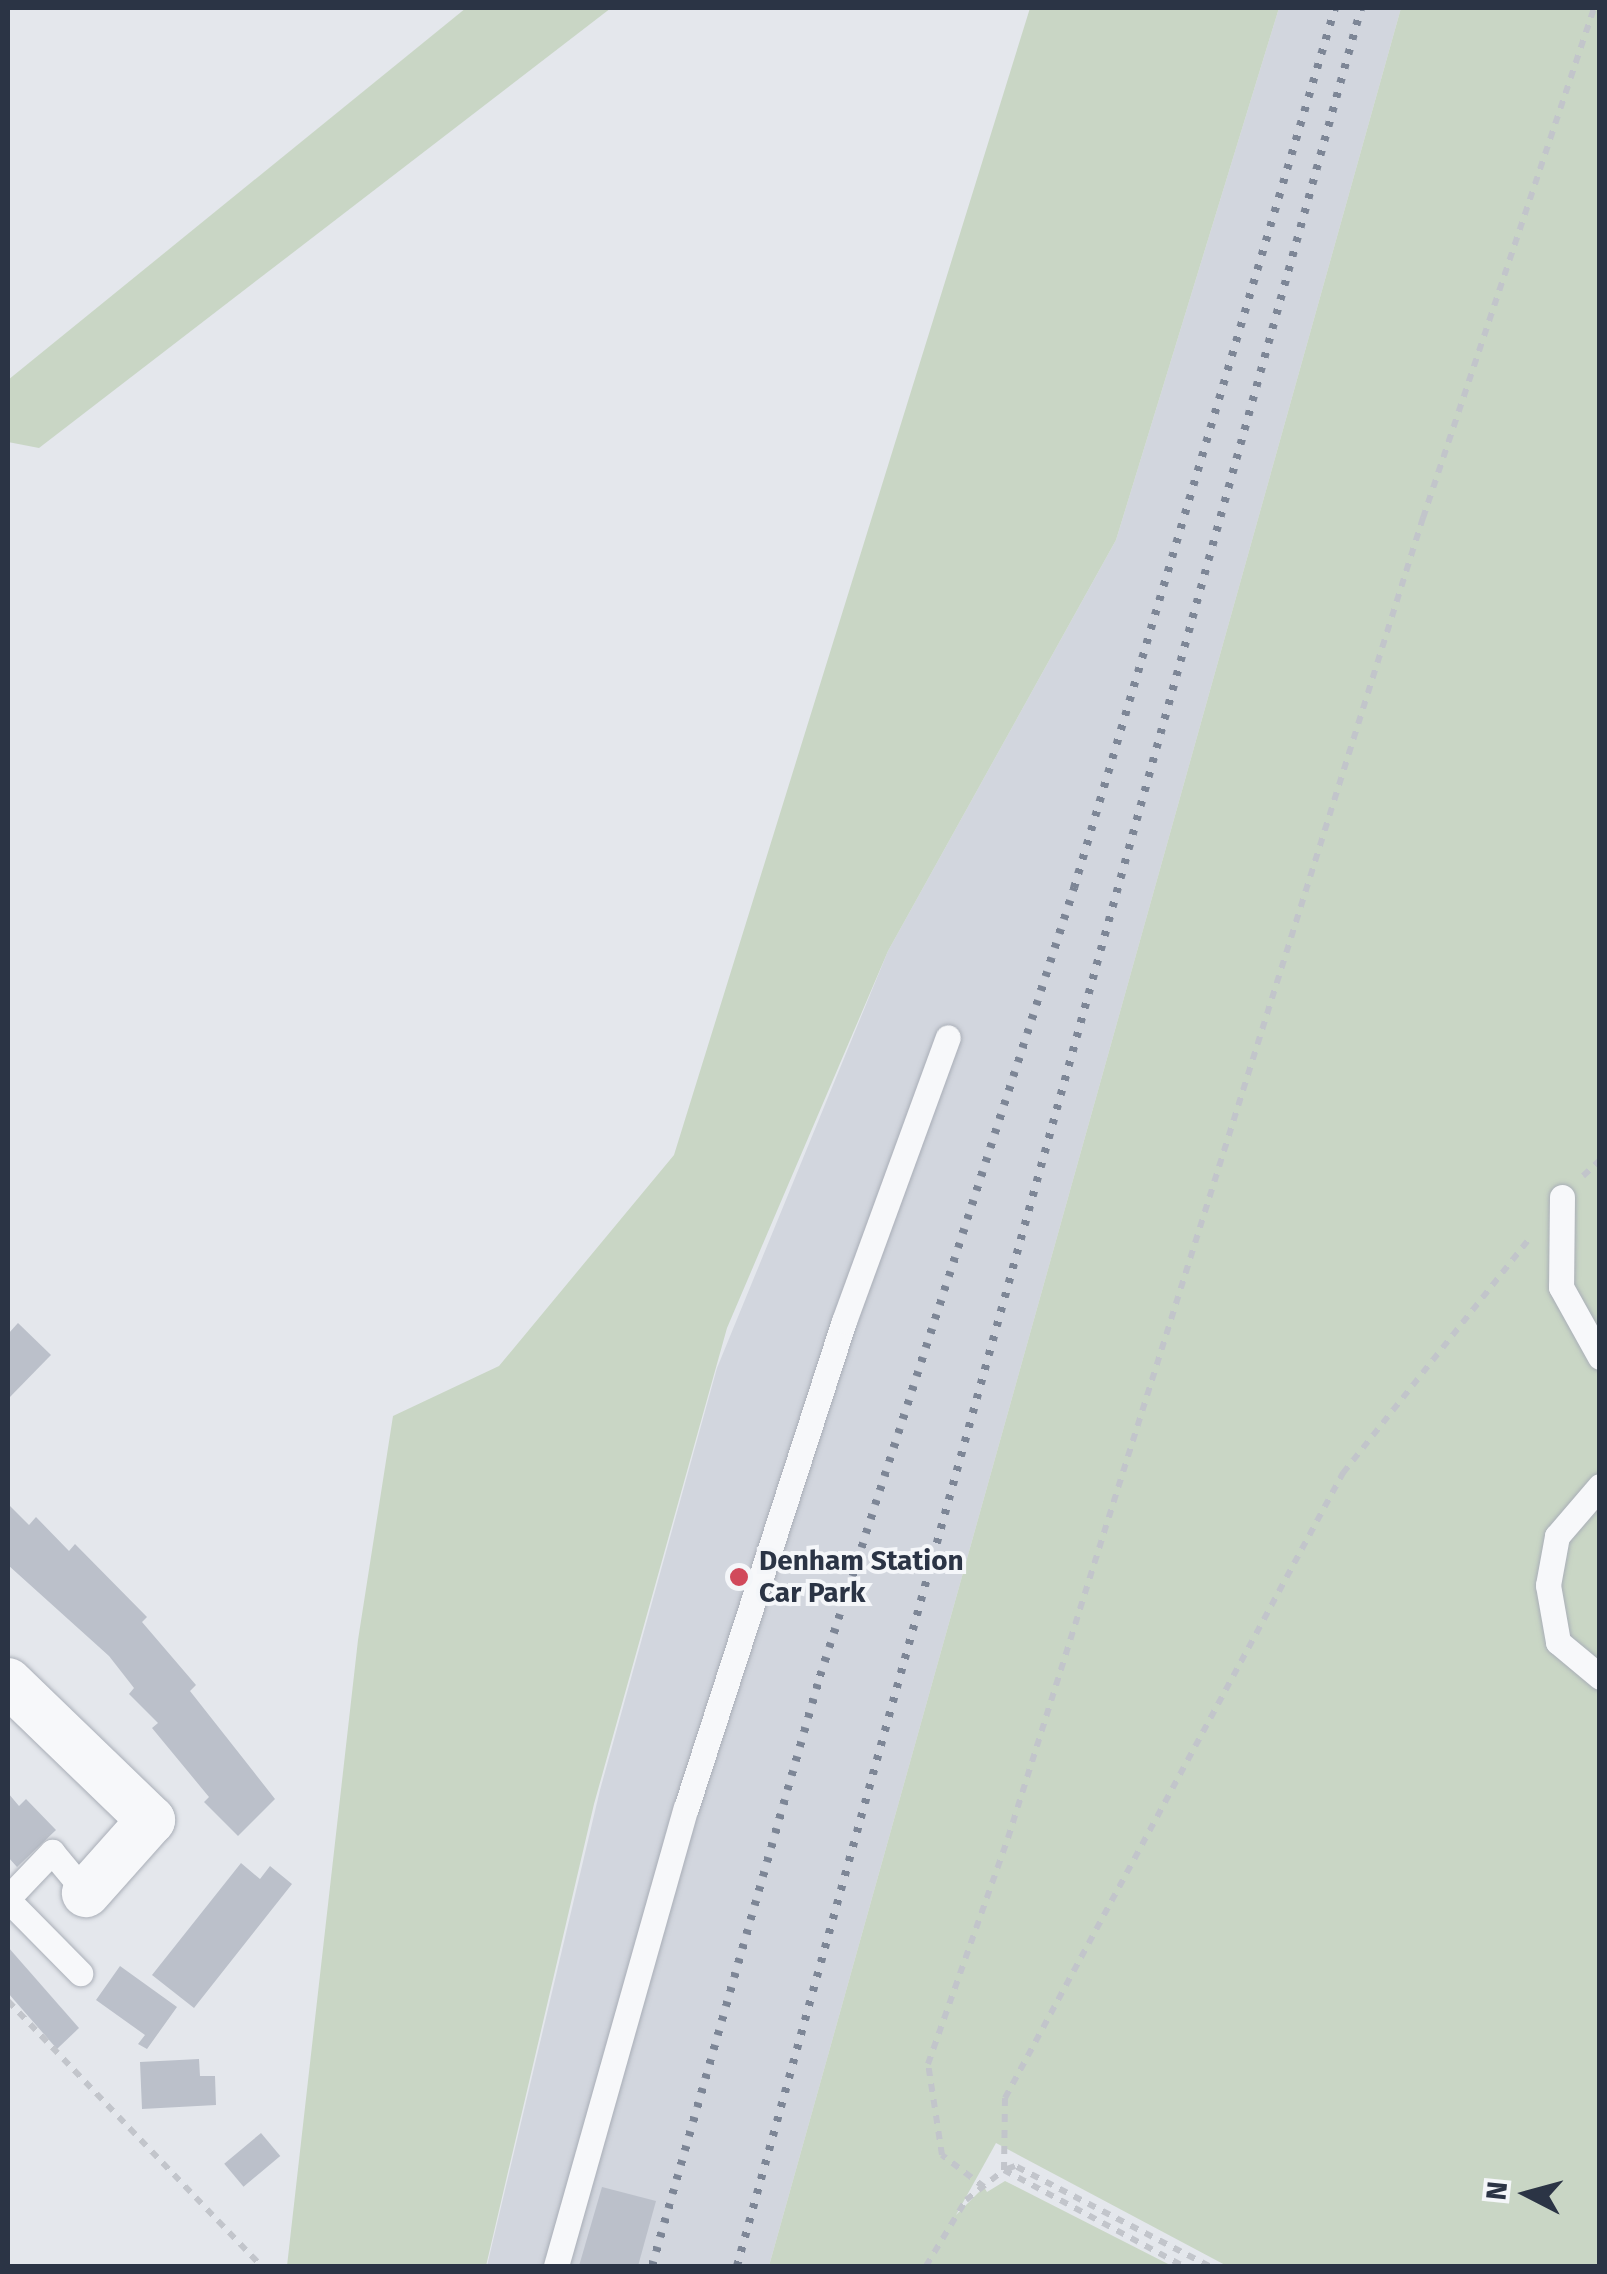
<!DOCTYPE html>
<style>
body{margin:0}
#map{position:relative;width:1607px;height:2274px;overflow:hidden;background:#e4e7ec;font-family:"Fira Sans",sans-serif}
div>[style]{position:absolute}
.built>*{inset:0;background:#d2d6de}
.green>*{inset:0;background:#c9d6c5}
.building>*{inset:0;background:#bbc0ca;transform-origin:0 0}
.path>*{height:6px;margin-top:-3px;transform-origin:0;background:repeating-linear-gradient(90deg,#c2c5cb 0 8px,transparent 0 16px)}
.roads{filter:drop-shadow(0 0 2px #a9aeb7) drop-shadow(0 0 2px #a9aeb7)}
.lane>*{height:25px;margin:-12.5px;padding:0 12.5px;transform-origin:12.5px;border-radius:12.5px;background:#f7f8fa}
.street>*{height:48px;margin:-24px;padding:0 24px;transform-origin:24px;border-radius:24px;background:#f7f8fa}
.rail>*{height:8px;margin-top:-4px;transform-origin:0;background:repeating-linear-gradient(90deg,#7d8696 0 5px,transparent 0 15px)}
.dots>*{width:28px;height:28px;translate:-50% -50%;box-sizing:border-box;border:5px solid #f4f6f9;border-radius:50%}
span{translate:-50% -50%;white-space:nowrap;text-align:center;line-height:1.15;-webkit-text-stroke:8px #f4f6f9;paint-order:stroke}
.poi-label{font-size:28px;color:#2b3445;font-weight:700}
.left{translate:0 -50%;text-align:left}
.frame{position:absolute;inset:0;border:10px solid #2b3445;pointer-events:none}
.north{position:absolute;left:1477px;top:2144px;width:100px;height:100px;-webkit-text-stroke:8px #f4f6f9;paint-order:stroke;rotate:276deg;font-size:28px;font-weight:700;line-height:40px;text-align:center;color:#2b3445}
.north::after{content:'';display:block;margin:auto;width:35px;height:45px;background:#2b3445;clip-path:polygon(50% 0,100% 100%,50% 72%,0 100%)}
</style>
<div id="map">
<div class="built">
<i style="clip-path:polygon(1279px 8px,1401px 8px,769px 2266px,487px 2266px,600px 1790px,717px 1368px,888px 951px,1116px 540px)"></i>
</div>
<div class="green">
<i style="clip-path:polygon(466px 8px,611px 8px,39px 448px,8px 442px,8px 380px)"></i>
<i style="clip-path:polygon(1030px 8px,1279px 8px,1116px 540px,888px 951px,727px 1328px,594px 1804px,486px 2266px,287px 2266px,358px 1640px,393px 1416px,499px 1366px,674px 1155px)"></i>
<i style="clip-path:polygon(1401px 8px,1599px 8px,1599px 2266px,1227px 2266px,996px 2143px,956px 2215px,984px 2187px,987px 2192px,1005px 2181px,1172px 2266px,769px 2266px)"></i>
</div>
<div class="building">
<i style="clip-path:polygon(18px 1323px,51px 1355px,8px 1399px,8px 1334px)"></i>
<i style="clip-path:polygon(8px 1504px,29px 1525px,36px 1517px,69px 1551px,75px 1544px,147px 1617px,142px 1622px,196px 1685px,190px 1691px,275px 1799px,238px 1836px,204px 1802px,209px 1797px,152px 1728px,158px 1723px,129px 1694px,134px 1688px,109px 1656px,8px 1565px)"></i>
<i style="clip-path:polygon(8px 1793px,19px 1806px,26px 1799px,56px 1830px,17px 1867px,8px 1857px)"></i>
<i style="clip-path:polygon(241px 1863px,260px 1879px,270px 1866px,292px 1884px,194px 2008px,152px 1975px)"></i>
<i style="clip-path:polygon(8px 1947px,79px 2028px,57px 2049px,8px 1993px)"></i>
<i style="clip-path:polygon(120px 1966px,177px 2007px,147px 2049px,138px 2044px,145px 2035px,96px 2000px)"></i>
<i style="clip-path:polygon(199px 2059px,200px 2076px,215px 2076px,216px 2105px,142px 2109px,140px 2062px)"></i>
<i style="left:261px;top:2133px;width:30px;height:48px;rotate:50deg"></i>
<i style="clip-path:polygon(602px 2187px,656px 2201px,638px 2266px,579px 2266px)"></i>
</div>
<div class="path">
<i style="left:1583px;top:1176px;width:23px;rotate:-43deg"></i>
<i style="left:8px;top:2001px;width:366px;rotate:46.3deg"></i>
<i style="left:984px;top:2187px;width:53px;rotate:-142.7deg"></i>
<i style="left:942px;top:2155px;width:92px;rotate:-98.7deg"></i>
<i style="left:928px;top:2064px;width:240px;rotate:-70.5deg"></i>
<i style="left:1008px;top:1838px;width:1384px;rotate:-72.55deg"></i>
<i style="left:1423px;top:518px;width:538px;rotate:-71.46deg"></i>
<i style="left:926px;top:2266px;width:77px;rotate:-58.8deg"></i>
<i style="left:966px;top:2200px;width:48px;rotate:-38.3deg"></i>
<i style="left:1004px;top:2170px;width:203px;rotate:28.2deg"></i>
<i style="left:1209px;top:2266px;width:218px;rotate:-152.7deg"></i>
<i style="left:1015px;top:2166px;width:12px;rotate:160deg"></i>
<i style="left:1004px;top:2170px;width:72px;rotate:-89.2deg"></i>
<i style="left:1005px;top:2098px;width:711px;rotate:-61.6deg"></i>
<i style="left:1343px;top:1473px;width:299px;rotate:-51.5deg"></i>
</div>
<div class="roads">
<div class="lane">
<i style="left:1562px;top:1197px;width:90px;rotate:90.6deg"></i>
<i style="left:1561px;top:1287px;width:80px;rotate:60.9deg"></i>
<i style="left:1600px;top:1486px;width:66px;rotate:130.7deg"></i>
<i style="left:1557px;top:1536px;width:50px;rotate:100.4deg"></i>
<i style="left:1548px;top:1585px;width:58px;rotate:80deg"></i>
<i style="left:1558px;top:1642px;width:55px;rotate:39.8deg"></i>
<i style="left:8px;top:1898px;width:64px;rotate:-46.3deg"></i>
<i style="left:52px;top:1852px;width:53px;rotate:50.3deg"></i>
<i style="left:8px;top:1900px;width:103px;rotate:45.4deg"></i>
<i style="left:556px;top:2266px;width:476px;rotate:-74.2deg"></i>
<i style="left:686px;top:1808px;width:512px;rotate:-72.03deg"></i>
<i style="left:844px;top:1321px;width:302px;rotate:-69.9deg"></i>
</div>
<div class="street">
<i style="left:8px;top:1682px;width:199px;rotate:44deg"></i>
<i style="left:151px;top:1820px;width:98px;rotate:131.7deg"></i>
</div>
</div>
<div class="rail">
<i style="left:652px;top:2266px;width:613px;rotate:-74.11deg"></i>
<i style="left:820px;top:1676px;width:828px;rotate:-72.13deg"></i>
<i style="left:1074px;top:888px;width:918px;rotate:-73.48deg"></i>
<i style="left:737px;top:2266px;width:2343px;rotate:-74.55deg"></i>
</div>
<div class="dots">
<i style="left:739px;top:1577px;background:#d1495b"></i>
</div>
<div class="poi-label">
<span class="left" style="left:759px;top:1577px">Denham Station<br>Car Park</span>
</div>
<div class="frame"></div>
<div class="north">N</div>
</div>
